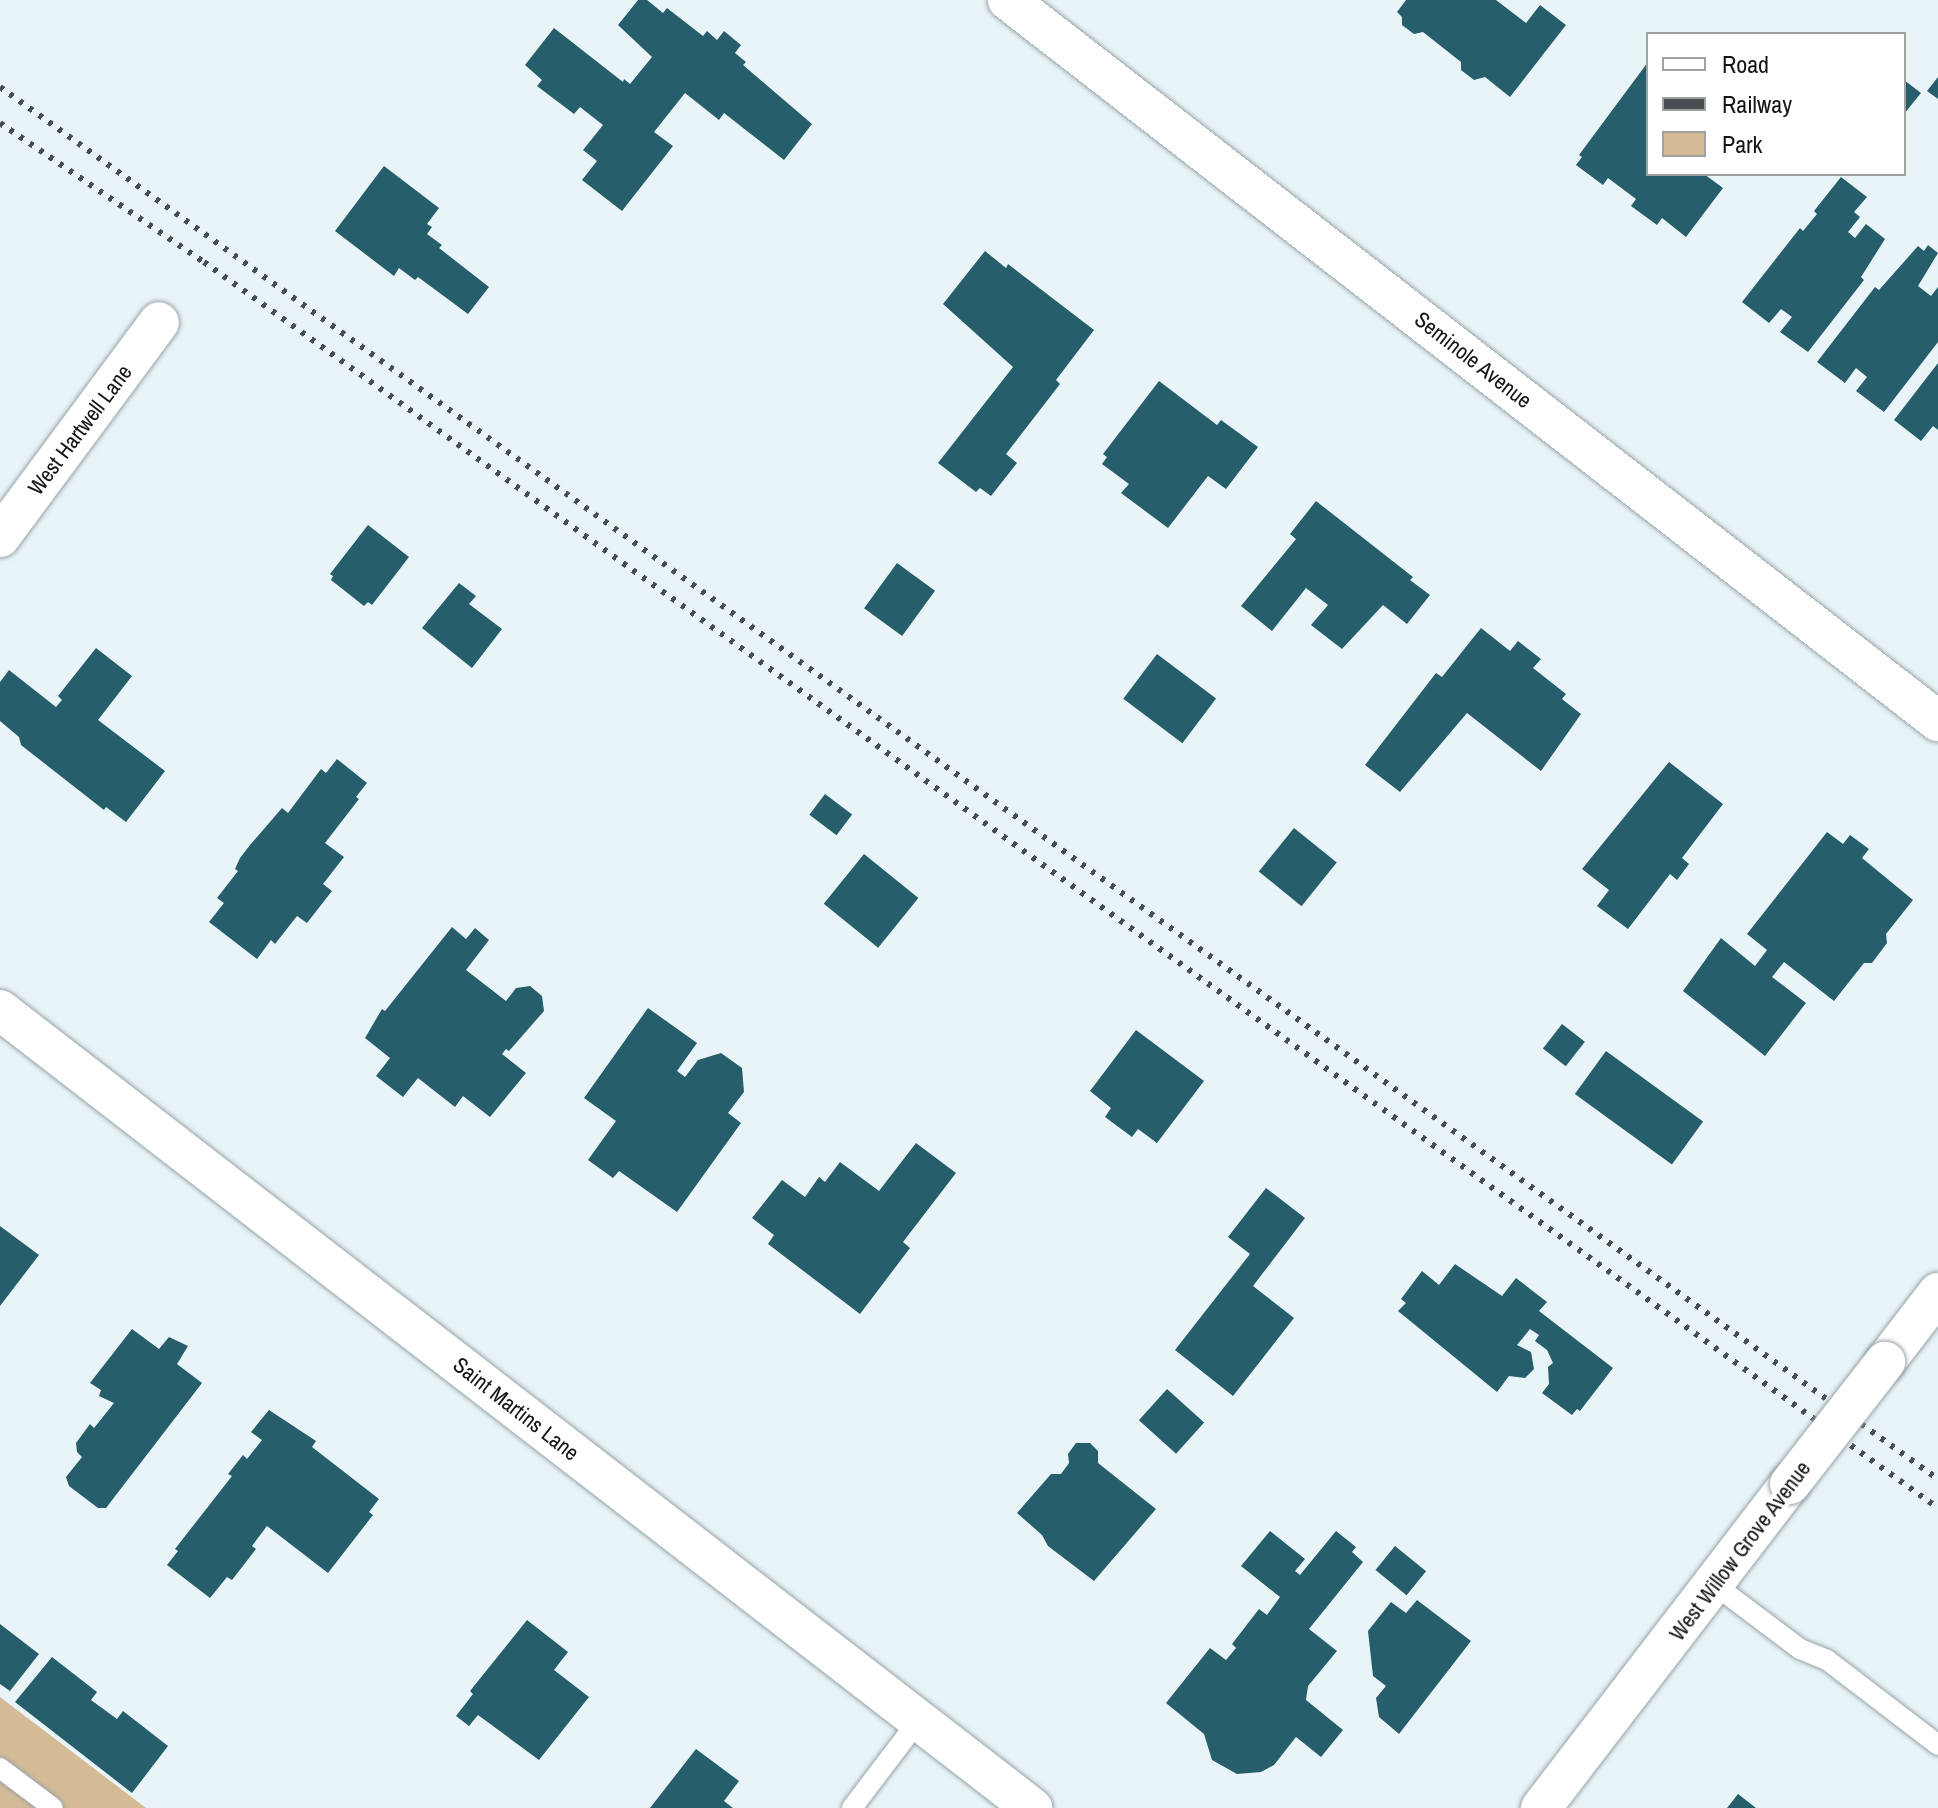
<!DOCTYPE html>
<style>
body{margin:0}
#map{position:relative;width:1938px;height:1808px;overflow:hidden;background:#e8f4f8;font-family:"Archivo Narrow",sans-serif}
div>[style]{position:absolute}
.green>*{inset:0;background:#d4bb95}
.building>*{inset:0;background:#275e6c;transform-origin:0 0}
.roads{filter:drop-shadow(0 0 2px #99a4a7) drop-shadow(0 0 2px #99a4a7)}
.service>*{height:20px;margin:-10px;padding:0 10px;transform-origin:10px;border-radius:10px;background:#fff}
.minor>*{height:40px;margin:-20px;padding:0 20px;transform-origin:20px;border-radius:20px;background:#fff}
.rail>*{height:6px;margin-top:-3px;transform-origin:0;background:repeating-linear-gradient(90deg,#484e50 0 4px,transparent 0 12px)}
.bridges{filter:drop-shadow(0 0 2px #99a4a7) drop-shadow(0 0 2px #99a4a7)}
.minor-bridge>*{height:40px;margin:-20px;padding:0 20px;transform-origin:20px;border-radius:20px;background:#fff}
span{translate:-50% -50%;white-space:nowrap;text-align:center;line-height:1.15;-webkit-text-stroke:8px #fff;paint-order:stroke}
.street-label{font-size:22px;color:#121617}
.legend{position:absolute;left:1646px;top:32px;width:260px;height:144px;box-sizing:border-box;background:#fff;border:2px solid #a0a2a2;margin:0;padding:10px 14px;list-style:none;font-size:24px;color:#121617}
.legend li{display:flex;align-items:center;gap:16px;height:40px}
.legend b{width:40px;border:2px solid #a0a2a2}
</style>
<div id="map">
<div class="green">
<i style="clip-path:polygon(0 1697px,146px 1808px,0 1808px)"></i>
</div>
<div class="building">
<i style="clip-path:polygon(638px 0,647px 0,663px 13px,667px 8px,703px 36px,707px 31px,717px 40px,724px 31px,741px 45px,735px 53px,746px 62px,743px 65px,812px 124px,784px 160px,724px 113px,719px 120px,685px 93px,654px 132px,673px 146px,622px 211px,582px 180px,597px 161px,583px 150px,603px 125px,580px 107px,574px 114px,537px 86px,542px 80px,525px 65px,554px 28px,623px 82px,624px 79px,630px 84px,652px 57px,618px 25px)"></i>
<i style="clip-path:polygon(1406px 0,1496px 0,1526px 23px,1540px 5px,1566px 25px,1510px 97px,1485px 77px,1474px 80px,1461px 70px,1461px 62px,1423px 32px,1414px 34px,1402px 25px,1402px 17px,1397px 12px)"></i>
<i style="clip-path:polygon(1648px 62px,1648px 174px,1704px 174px,1723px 188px,1686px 237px,1662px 218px,1657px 225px,1631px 206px,1636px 199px,1608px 178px,1603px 185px,1576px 165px,1582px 157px,1579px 155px)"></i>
<i style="clip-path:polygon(1938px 77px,1938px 99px,1927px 91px)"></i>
<i style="clip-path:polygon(1904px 80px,1921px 93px,1904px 114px)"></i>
<i style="clip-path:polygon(384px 166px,439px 208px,427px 224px,432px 227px,427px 234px,442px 245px,439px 248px,489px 287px,468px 314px,418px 277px,415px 280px,399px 268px,394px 276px,335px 231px)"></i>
<i style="clip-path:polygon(1841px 177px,1867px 197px,1854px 212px,1860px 217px,1848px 232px,1855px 238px,1866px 224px,1885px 239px,1861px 277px,1864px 280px,1808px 352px,1780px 332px,1792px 317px,1788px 314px,1781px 309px,1769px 323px,1742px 302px,1800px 228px,1803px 231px,1817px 214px,1814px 211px)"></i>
<i style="clip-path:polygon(1928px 245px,1938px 253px,1918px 286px,1931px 296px,1938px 287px,1938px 342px,1884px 412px,1856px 391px,1867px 377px,1856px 368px,1845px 383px,1817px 362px,1875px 287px,1879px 290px,1918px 246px,1924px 251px)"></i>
<i style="clip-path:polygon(985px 251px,1006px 268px,1008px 264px,1094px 330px,1056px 380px,1060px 384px,1006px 454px,1017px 463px,991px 496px,980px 488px,976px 492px,938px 463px,1013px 367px,943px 304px)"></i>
<i style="clip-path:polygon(1938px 363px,1938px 430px,1933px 426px,1921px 441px,1894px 420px)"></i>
<i style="clip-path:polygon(1159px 381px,1217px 425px,1221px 420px,1258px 447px,1226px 489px,1208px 476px,1168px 528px,1121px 493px,1129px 484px,1102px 464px,1107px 457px,1103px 454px)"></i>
<i style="clip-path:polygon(1316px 501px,1413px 577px,1410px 580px,1430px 595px,1407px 624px,1383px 605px,1342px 649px,1311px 625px,1328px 605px,1306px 588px,1272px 631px,1241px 606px,1296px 539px,1290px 534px)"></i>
<i style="clip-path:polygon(368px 525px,409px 557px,372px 605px,368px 602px,364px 606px,331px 580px,333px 576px,330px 574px)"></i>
<i style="left:897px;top:563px;width:47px;height:56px;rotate:36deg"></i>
<i style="clip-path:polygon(459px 583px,476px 596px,469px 604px,502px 629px,472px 668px,422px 628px)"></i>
<i style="clip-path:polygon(1481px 628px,1510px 651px,1518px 641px,1541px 659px,1533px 668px,1566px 694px,1562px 699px,1581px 714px,1541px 771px,1467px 713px,1400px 792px,1365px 765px,1436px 673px,1442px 677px)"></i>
<i style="clip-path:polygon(96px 648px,132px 676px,98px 720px,165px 771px,126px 822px,106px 807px,104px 810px,21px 745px,19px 737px,0 721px,0 682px,9px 670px,56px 707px,62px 700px,58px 696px)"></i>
<i style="left:1157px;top:654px;width:74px;height:56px;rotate:37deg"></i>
<i style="clip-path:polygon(337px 759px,367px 783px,356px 797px,359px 799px,325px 843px,344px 857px,323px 884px,332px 891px,307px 923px,297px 916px,275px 944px,271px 940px,257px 959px,209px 922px,224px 903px,217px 898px,238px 871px,235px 869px,240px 858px,250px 845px,282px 808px,288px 813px,321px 769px,326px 773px)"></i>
<i style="clip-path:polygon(1669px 762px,1723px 804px,1682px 858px,1689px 864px,1677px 880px,1670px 874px,1628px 929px,1597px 906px,1609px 890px,1582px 869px)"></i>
<i style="left:825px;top:794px;width:34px;height:26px;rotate:37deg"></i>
<i style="left:1294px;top:828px;width:55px;height:56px;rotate:39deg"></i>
<i style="clip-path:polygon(1827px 832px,1843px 844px,1850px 835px,1869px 849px,1862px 858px,1913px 900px,1886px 934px,1887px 943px,1872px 963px,1864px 963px,1834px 1001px,1784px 962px,1772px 977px,1806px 1003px,1765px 1056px,1683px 991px,1721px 938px,1755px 966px,1767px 950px,1747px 934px)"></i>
<i style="left:864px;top:854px;width:70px;height:64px;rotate:39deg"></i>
<i style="clip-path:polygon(452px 927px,466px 939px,475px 928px,489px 940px,466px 970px,506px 1001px,516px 988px,530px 986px,542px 996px,544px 1011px,509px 1051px,506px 1049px,502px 1054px,526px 1073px,490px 1117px,463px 1096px,455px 1107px,418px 1078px,403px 1097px,376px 1076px,390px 1058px,365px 1038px,382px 1009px,385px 1011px)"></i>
<i style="clip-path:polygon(648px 1008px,697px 1043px,677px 1071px,685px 1077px,698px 1060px,721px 1053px,742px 1068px,744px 1092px,728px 1113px,741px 1123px,677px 1212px,619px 1171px,613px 1178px,588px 1160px,616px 1121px,584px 1098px)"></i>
<i style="left:1562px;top:1024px;width:29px;height:31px;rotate:38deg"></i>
<i style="clip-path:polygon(1136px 1030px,1204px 1081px,1157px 1143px,1138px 1129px,1132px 1137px,1105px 1117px,1111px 1108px,1090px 1091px)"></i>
<i style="left:1606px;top:1051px;width:120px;height:53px;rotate:36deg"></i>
<i style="clip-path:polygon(916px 1143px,956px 1173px,903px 1242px,910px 1248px,860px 1314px,768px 1244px,774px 1235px,752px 1218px,782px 1180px,805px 1197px,819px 1177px,825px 1182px,840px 1162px,879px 1191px)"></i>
<i style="clip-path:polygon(1266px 1188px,1305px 1218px,1253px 1286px,1294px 1318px,1233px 1396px,1175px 1350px,1250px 1254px,1228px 1237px)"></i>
<i style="clip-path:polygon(0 1226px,39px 1255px,0 1306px)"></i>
<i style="clip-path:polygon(1455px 1264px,1502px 1296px,1516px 1278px,1547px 1302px,1539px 1311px,1613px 1368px,1580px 1411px,1577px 1409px,1572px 1415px,1542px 1393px,1549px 1384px,1548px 1367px,1553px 1363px,1547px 1350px,1535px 1341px,1539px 1335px,1530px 1329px,1517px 1345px,1531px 1352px,1534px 1369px,1525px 1378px,1509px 1376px,1497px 1392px,1398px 1311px,1406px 1303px,1401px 1299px,1422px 1271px,1439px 1285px)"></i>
<i style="clip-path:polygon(132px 1329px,159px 1349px,169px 1337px,188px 1346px,177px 1364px,202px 1383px,106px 1508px,98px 1508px,69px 1486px,66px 1477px,82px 1457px,77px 1452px,76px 1443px,90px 1424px,94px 1428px,114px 1403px,99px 1396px,101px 1390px,90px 1383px)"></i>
<i style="left:1167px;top:1389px;width:50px;height:42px;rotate:42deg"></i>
<i style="clip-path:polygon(269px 1410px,316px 1441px,312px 1447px,379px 1499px,369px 1512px,373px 1515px,328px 1573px,267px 1526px,252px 1546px,256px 1549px,232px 1580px,227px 1577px,210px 1598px,167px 1565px,178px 1551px,175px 1549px,232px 1476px,228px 1474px,243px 1455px,247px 1459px,262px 1440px,251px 1432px)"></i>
<i style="clip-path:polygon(1076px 1443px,1090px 1443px,1098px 1451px,1098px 1463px,1156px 1509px,1094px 1581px,1048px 1546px,1042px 1535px,1017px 1513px,1051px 1474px,1061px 1474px,1069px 1463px,1068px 1454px)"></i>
<i style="clip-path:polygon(1270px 1531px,1305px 1559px,1295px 1571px,1300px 1575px,1336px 1531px,1356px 1547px,1352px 1552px,1363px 1562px,1309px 1629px,1337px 1651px,1308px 1686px,1306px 1700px,1343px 1730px,1321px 1757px,1296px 1737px,1274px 1765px,1261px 1772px,1237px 1774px,1212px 1760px,1204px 1734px,1166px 1703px,1210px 1648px,1226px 1660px,1236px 1648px,1232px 1644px,1259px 1609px,1267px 1615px,1280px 1597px,1241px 1566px)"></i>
<i style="left:1395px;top:1546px;width:40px;height:31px;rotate:39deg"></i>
<i style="clip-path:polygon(1417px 1600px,1471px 1641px,1399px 1734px,1379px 1717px,1376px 1698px,1386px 1686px,1373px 1676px,1368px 1631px,1391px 1602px,1406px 1613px)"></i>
<i style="clip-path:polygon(527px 1620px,568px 1652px,554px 1670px,589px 1697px,539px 1760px,478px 1715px,469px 1726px,456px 1716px,473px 1694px,470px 1691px)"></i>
<i style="clip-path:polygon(0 1624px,39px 1654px,10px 1691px,0 1684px)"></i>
<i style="clip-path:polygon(52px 1657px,97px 1692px,91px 1700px,117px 1719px,123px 1711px,168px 1746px,132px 1793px,15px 1702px)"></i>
<i style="clip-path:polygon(696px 1749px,739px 1781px,724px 1801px,733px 1808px,650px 1808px)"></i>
<i style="clip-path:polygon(1738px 1794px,1756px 1808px,1727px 1808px)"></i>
</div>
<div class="roads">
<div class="service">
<i style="left:1715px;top:1585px;width:106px;rotate:37deg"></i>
<i style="left:1800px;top:1649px;width:29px;rotate:22deg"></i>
<i style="left:1827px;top:1660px;width:140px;rotate:37.4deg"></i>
<i style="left:0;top:1768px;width:66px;rotate:37deg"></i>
<i style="left:852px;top:1808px;width:109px;rotate:-52.8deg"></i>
</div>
<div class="minor">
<i style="left:1008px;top:0;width:1177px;rotate:37.79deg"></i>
<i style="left:0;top:537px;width:267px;rotate:-53.5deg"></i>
<i style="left:0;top:1010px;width:1305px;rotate:37.71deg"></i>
<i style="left:1885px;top:1362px;width:87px;rotate:-52.5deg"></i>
<i style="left:1541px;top:1808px;width:409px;rotate:-52.5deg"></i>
</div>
</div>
<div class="rail">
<i style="left:0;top:87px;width:2386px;rotate:35.69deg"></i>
<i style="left:0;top:123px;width:247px;rotate:34.3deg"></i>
<i style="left:204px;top:262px;width:2135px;rotate:35.7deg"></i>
</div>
<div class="bridges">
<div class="minor-bridge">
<i style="left:1790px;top:1484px;width:155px;rotate:-52.1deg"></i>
</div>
</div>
<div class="street-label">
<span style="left:1473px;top:360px;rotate:38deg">Seminole Avenue</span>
<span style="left:80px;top:430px;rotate:-53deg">West Hartwell Lane</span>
<span style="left:516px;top:1409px;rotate:38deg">Saint Martins Lane</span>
<span style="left:1740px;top:1551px;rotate:-53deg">West Willow Grove Avenue</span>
</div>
<ul class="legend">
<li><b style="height:10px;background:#fff"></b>Road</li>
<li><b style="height:10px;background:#484e50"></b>Railway</li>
<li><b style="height:22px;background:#d4bb95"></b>Park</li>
</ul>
</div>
